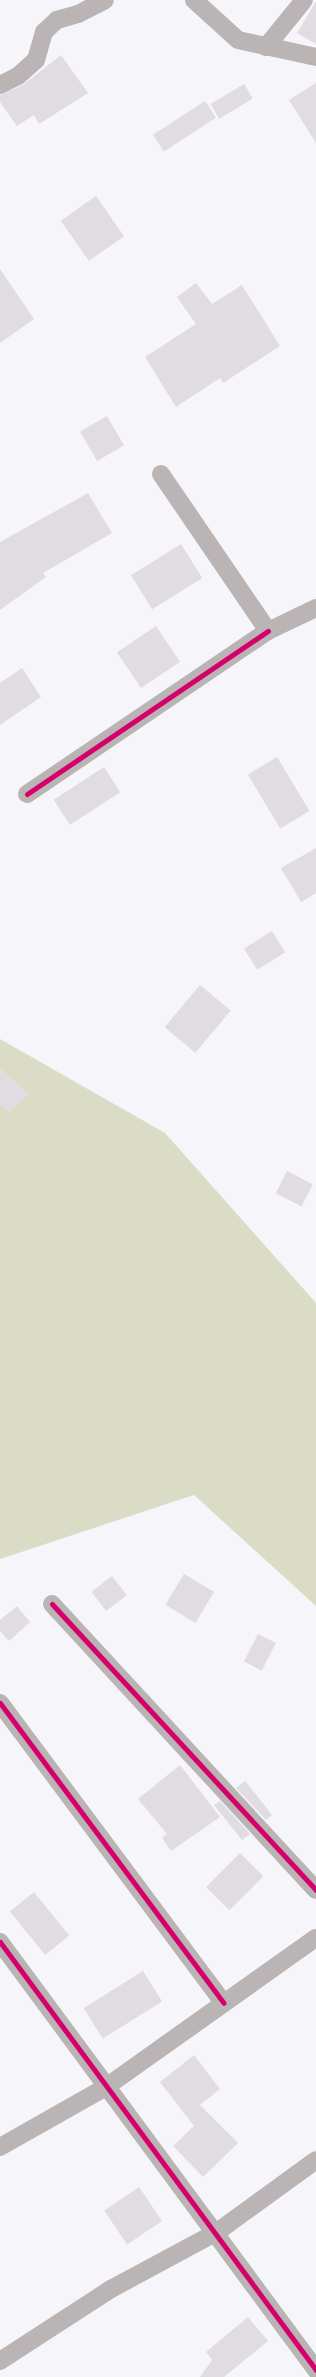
<!DOCTYPE html>
<style>
body{margin:0}
#map{position:relative;width:316px;height:2377px;overflow:hidden;background:#f5f5fa;font-family:"Exo 2",sans-serif}
div>[style]{position:absolute}
.green>*{inset:0;background:#dadcc5}
.building>*{inset:0;background:#e0dce2;transform-origin:0 0}
.minor>*{height:18px;margin:-9px;padding:0 9px;transform-origin:9px;border-radius:9px;background:#bab4b4}
.cycleway>*{height:5px;margin:-2.5px;padding:0 2.5px;transform-origin:2.5px;border-radius:2.5px;background:#d6006c}
span{translate:-50% -50%;white-space:nowrap;text-align:center;line-height:1.15;-webkit-text-stroke:4px #fff;paint-order:stroke}
</style>
<div id="map">
<div class="green">
<i style="clip-path:polygon(0 1039px,165px 1133px,316px 1303px,316px 1606px,194px 1495px,0 1559px)"></i>
</div>
<div class="building">
<i style="clip-path:polygon(316px 1px,316px 44px,297px 33px)"></i>
<i style="clip-path:polygon(61px 55px,88px 93px,39px 124px,34px 115px,17px 126px,0 102px,0 95px,23px 85px)"></i>
<i style="clip-path:polygon(316px 83px,316px 143px,289px 100px)"></i>
<i style="left:244px;top:84px;width:17px;height:39px;rotate:59deg"></i>
<i style="left:205px;top:101px;width:20px;height:62px;rotate:57deg"></i>
<i style="left:96px;top:196px;width:49px;height:43px;rotate:55deg"></i>
<i style="clip-path:polygon(0 269px,34px 319px,0 343px)"></i>
<i style="clip-path:polygon(196px 283px,212px 304px,242px 285px,280px 346px,223px 383px,220px 378px,176px 407px,145px 357px,196px 324px,177px 297px)"></i>
<i style="left:107px;top:416px;width:34px;height:31px;rotate:60deg"></i>
<i style="clip-path:polygon(88px 493px,112px 533px,43px 573px,46px 577px,0 610px,0 542px)"></i>
<i style="left:181px;top:544px;width:40px;height:59px;rotate:58deg"></i>
<i style="left:156px;top:626px;width:43px;height:47px;rotate:56deg"></i>
<i style="clip-path:polygon(22px 668px,41px 697px,0 725px,0 683px)"></i>
<i style="left:277px;top:757px;width:63px;height:34px;rotate:59deg"></i>
<i style="left:104px;top:767px;width:30px;height:60px;rotate:57deg"></i>
<i style="clip-path:polygon(316px 848px,316px 893px,301px 902px,281px 868px)"></i>
<i style="left:272px;top:931px;width:25px;height:33px;rotate:58deg"></i>
<i style="left:200px;top:985px;width:40px;height:55px;rotate:40deg"></i>
<i style="clip-path:polygon(0 1068px,28px 1094px,10px 1113px,0 1105px)"></i>
<i style="left:287px;top:1171px;width:29px;height:25px;rotate:27deg"></i>
<i style="left:184px;top:1574px;width:35px;height:36px;rotate:31deg"></i>
<i style="left:112px;top:1576px;width:24px;height:26px;rotate:52deg"></i>
<i style="clip-path:polygon(17px 1606px,30px 1622px,9px 1641px,0 1631px,0 1620px)"></i>
<i style="left:258px;top:1634px;width:20px;height:31px;rotate:27deg"></i>
<i style="clip-path:polygon(180px 1765px,220px 1817px,171px 1851px,162px 1838px,167px 1834px,138px 1799px)"></i>
<i style="clip-path:polygon(245px 1781px,272px 1815px,266px 1820px,236px 1788px)"></i>
<i style="clip-path:polygon(220px 1801px,250px 1834px,242px 1840px,214px 1805px)"></i>
<i style="left:240px;top:1853px;width:33px;height:48px;rotate:45deg"></i>
<i style="left:34px;top:1892px;width:56px;height:31px;rotate:51deg"></i>
<i style="left:143px;top:1971px;width:36px;height:70px;rotate:58deg"></i>
<i style="clip-path:polygon(194px 2055px,220px 2089px,200px 2105px,238px 2143px,203px 2177px,173px 2146px,194px 2126px,160px 2082px)"></i>
<i style="left:139px;top:2187px;width:41px;height:42px;rotate:56deg"></i>
<i style="clip-path:polygon(248px 2317px,268px 2341px,224px 2377px,200px 2377px,212px 2360px,206px 2352px)"></i>
</div>
<div class="minor">
<i style="left:194px;top:0;width:59px;rotate:42.3deg"></i>
<i style="left:238px;top:40px;width:80px;rotate:12.3deg"></i>
<i style="left:266px;top:47px;width:60px;rotate:-51deg"></i>
<i style="left:0;top:85px;width:20px;rotate:-27deg"></i>
<i style="left:18px;top:76px;width:24px;rotate:-42deg"></i>
<i style="left:36px;top:60px;width:29px;rotate:-74deg"></i>
<i style="left:44px;top:32px;width:18px;rotate:-43deg"></i>
<i style="left:57px;top:20px;width:22px;rotate:-16deg"></i>
<i style="left:78px;top:14px;width:30px;rotate:-27deg"></i>
<i style="left:161px;top:474px;width:190px;rotate:55.7deg"></i>
<i style="left:268px;top:631px;width:53px;rotate:-25.6deg"></i>
<i style="left:27px;top:794px;width:291px;rotate:-34.1deg"></i>
<i style="left:52px;top:1604px;width:389px;rotate:47.3deg"></i>
<i style="left:0;top:1703px;width:374px;rotate:53.3deg"></i>
<i style="left:0;top:1942px;width:532px;rotate:53.56deg"></i>
<i style="left:0;top:2147px;width:122px;rotate:-29.5deg"></i>
<i style="left:106px;top:2087px;width:257px;rotate:-35.4deg"></i>
<i style="left:0;top:2361px;width:132px;rotate:-33deg"></i>
<i style="left:111px;top:2289px;width:120px;rotate:-28.3deg"></i>
<i style="left:217px;top:2232px;width:122px;rotate:-36deg"></i>
</div>
<div class="cycleway">
<i style="left:27px;top:794px;width:291px;rotate:-34.1deg"></i>
<i style="left:52px;top:1604px;width:389px;rotate:47.3deg"></i>
<i style="left:0;top:1703px;width:374px;rotate:53.3deg"></i>
<i style="left:0;top:1942px;width:532px;rotate:53.56deg"></i>
</div>
</div>
